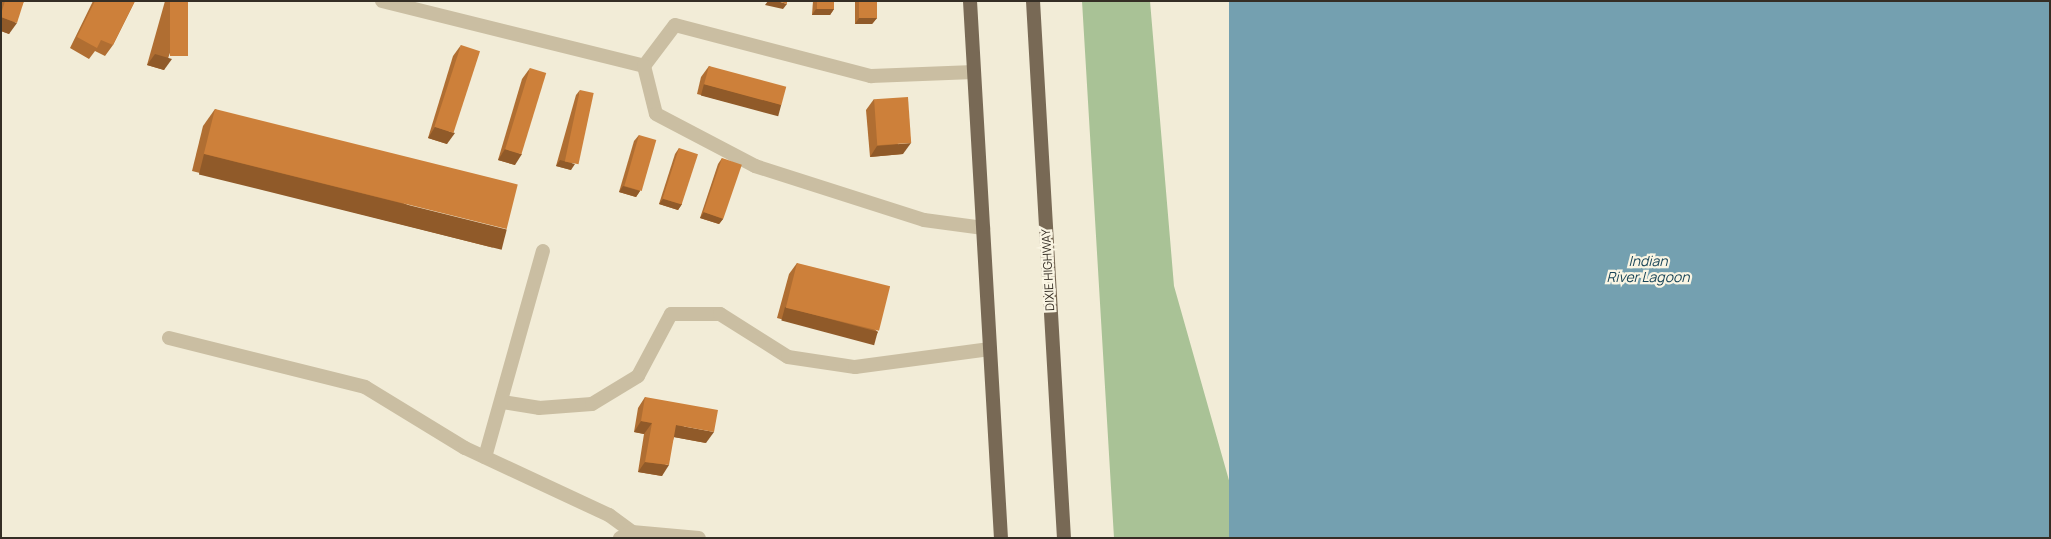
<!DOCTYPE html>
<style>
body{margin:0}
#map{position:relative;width:2051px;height:539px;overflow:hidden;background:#f2ecd7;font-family:Manrope,sans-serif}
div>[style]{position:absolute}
.green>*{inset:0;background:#a9c296}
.water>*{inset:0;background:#74a0b0;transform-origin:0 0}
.service>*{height:14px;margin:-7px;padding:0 7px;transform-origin:7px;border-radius:7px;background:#cabea2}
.minor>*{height:14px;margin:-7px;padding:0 7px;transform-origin:7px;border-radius:7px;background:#cabea2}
.primary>*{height:14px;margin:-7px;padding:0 7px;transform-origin:7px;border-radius:7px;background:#786955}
.wall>*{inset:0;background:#b06e32}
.shaded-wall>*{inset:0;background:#905a29;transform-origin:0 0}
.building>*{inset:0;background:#cd803a;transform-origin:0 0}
span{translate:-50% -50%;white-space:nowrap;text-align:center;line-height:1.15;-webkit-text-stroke:4.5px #faf5e3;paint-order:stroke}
.street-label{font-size:12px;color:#352e25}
.water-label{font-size:14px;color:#194558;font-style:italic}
.frame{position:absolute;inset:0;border:2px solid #352e25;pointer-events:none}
</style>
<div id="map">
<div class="green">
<i style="clip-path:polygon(1082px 1px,1150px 1px,1174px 286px,1232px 491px,1240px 538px,1114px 538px)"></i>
</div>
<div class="water">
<i style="left:1229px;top:1px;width:821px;height:538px"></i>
</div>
<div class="service">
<i style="left:169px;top:338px;width:202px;rotate:14deg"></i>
<i style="left:365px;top:387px;width:117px;rotate:31.4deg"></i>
<i style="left:465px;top:448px;width:159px;rotate:25deg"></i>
<i style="left:609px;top:515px;width:29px;rotate:36deg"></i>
<i style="left:502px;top:402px;width:37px;rotate:9deg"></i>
<i style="left:539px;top:408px;width:53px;rotate:-4.3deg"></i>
<i style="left:592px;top:404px;width:54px;rotate:-31.3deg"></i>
<i style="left:638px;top:376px;width:70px;rotate:-62deg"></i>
<i style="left:671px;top:314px;width:49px"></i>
<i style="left:720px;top:314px;width:80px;rotate:32.3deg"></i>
<i style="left:788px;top:357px;width:68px;rotate:8.5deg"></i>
<i style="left:855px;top:367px;width:136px;rotate:-7.6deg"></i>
<i style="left:485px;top:457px;width:214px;rotate:-74.3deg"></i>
<i style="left:620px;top:538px;width:13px;rotate:-27deg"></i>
<i style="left:632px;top:532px;width:67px;rotate:5.1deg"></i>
</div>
<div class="minor">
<i style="left:382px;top:1px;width:270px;rotate:13.9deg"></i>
<i style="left:644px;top:66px;width:51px;rotate:-52.9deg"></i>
<i style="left:675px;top:25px;width:203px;rotate:14.6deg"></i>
<i style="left:871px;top:76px;width:103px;rotate:-2.2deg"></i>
<i style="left:644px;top:66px;width:49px;rotate:76deg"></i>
<i style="left:656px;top:114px;width:112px;rotate:27.7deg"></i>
<i style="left:755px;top:166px;width:177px;rotate:17.7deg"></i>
<i style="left:924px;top:220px;width:60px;rotate:7.7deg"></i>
</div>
<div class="primary">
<i style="left:970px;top:1px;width:538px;rotate:86.7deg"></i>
<i style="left:1033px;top:1px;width:538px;rotate:86.7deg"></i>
</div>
<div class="wall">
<i style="clip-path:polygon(1px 1px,24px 1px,9px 34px,1px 31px)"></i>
<i style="clip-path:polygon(93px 1px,135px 1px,113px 45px,105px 56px,95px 51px,89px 59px,70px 48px)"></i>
<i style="clip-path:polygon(165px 1px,188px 1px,164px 70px,147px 65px)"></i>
<i style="clip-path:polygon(813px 1px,834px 1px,834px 9px,830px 15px,812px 15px)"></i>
<i style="clip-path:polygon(855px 1px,877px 1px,877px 18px,872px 24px,855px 24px)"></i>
<i style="clip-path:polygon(461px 45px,447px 144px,428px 138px,453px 56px)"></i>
<i style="clip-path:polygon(709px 66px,781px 104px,774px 114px,697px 94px,701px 77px)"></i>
<i style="clip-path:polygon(530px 68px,515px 165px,498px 160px,522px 79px)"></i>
<i style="clip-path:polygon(580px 90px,571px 170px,556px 166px,576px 95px)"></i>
<i style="clip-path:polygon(874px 99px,903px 154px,870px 157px,866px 110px)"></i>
<i style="clip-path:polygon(215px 109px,494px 248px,192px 171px,203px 126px)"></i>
<i style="clip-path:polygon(639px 135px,640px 191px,636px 197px,619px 192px,634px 141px)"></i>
<i style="clip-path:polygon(679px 148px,682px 204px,678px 210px,659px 204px,675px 154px)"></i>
<i style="clip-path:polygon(722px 158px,723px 219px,719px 224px,700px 218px,718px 164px)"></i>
<i style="clip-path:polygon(797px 263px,878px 332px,871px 343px,777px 318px,789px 274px)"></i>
<i style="clip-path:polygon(645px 397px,706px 443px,674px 437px,662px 476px,638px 472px,644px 434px,634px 432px,638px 408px)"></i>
</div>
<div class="shaded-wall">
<i style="clip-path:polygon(768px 1px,777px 1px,787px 4px,783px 9px,765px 5px)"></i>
<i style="clip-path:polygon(816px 9px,834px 9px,830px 15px,812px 15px)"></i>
<i style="clip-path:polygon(1px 17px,17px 23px,9px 34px,1px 31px)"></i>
<i style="clip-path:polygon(859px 18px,877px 18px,872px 24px,855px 24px)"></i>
<i style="clip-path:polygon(155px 54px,172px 59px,164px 70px,147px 65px)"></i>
<i style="left:704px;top:84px;width:80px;height:12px;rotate:15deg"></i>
<i style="clip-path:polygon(435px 127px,455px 133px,447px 144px,428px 138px)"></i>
<i style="clip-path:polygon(911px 143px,903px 154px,870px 157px,877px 146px)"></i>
<i style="clip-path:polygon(505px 149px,522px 154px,515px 165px,498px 160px)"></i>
<i style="left:204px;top:154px;width:312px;height:21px;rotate:14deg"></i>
<i style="clip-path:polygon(560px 160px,575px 164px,571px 170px,556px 166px)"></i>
<i style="clip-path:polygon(623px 186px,640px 191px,636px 197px,619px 192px)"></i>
<i style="clip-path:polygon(663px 199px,682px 204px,678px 210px,659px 204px)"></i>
<i style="clip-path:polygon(704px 212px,723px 219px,719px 224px,700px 218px)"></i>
<i style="left:785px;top:307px;width:96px;height:14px;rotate:15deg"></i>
<i style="clip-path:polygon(641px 421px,652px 423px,644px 434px,634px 432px)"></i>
<i style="clip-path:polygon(676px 425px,714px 432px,706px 443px,668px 436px)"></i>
<i style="clip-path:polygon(645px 462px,669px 465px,662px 476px,638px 472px)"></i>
</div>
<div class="building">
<i style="clip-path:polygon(5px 1px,24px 1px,17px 23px,1px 17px,1px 14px)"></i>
<i style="clip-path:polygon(95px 1px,135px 1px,113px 45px,101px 40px,97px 48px,77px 37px)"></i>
<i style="left:170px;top:1px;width:18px;height:55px"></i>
<i style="clip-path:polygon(777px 1px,787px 1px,787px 4px)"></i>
<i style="left:817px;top:1px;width:17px;height:8px"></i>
<i style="left:859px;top:1px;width:18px;height:17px"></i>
<i style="left:461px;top:45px;width:20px;height:86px;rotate:18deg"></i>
<i style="left:709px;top:66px;width:80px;height:19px;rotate:15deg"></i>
<i style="left:530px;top:68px;width:17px;height:85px;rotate:17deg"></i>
<i style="left:580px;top:90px;width:14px;height:73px;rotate:12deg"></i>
<i style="left:908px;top:97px;width:46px;height:34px;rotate:86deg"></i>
<i style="left:215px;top:109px;width:312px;height:46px;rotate:14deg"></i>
<i style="left:639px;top:135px;width:18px;height:53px;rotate:16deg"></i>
<i style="left:679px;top:148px;width:20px;height:53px;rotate:18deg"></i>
<i style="left:722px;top:158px;width:21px;height:57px;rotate:19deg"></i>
<i style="left:797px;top:263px;width:96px;height:46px;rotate:14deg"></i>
<i style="clip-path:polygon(645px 397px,718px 410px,714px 432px,676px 425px,669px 465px,645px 462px,652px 423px,641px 421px)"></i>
</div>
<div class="street-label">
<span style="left:1048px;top:270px;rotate:-93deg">DIXIE HIGHWAY</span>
</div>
<div class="water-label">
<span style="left:1648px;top:269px">Indian<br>River Lagoon</span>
</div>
<div class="frame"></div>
</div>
